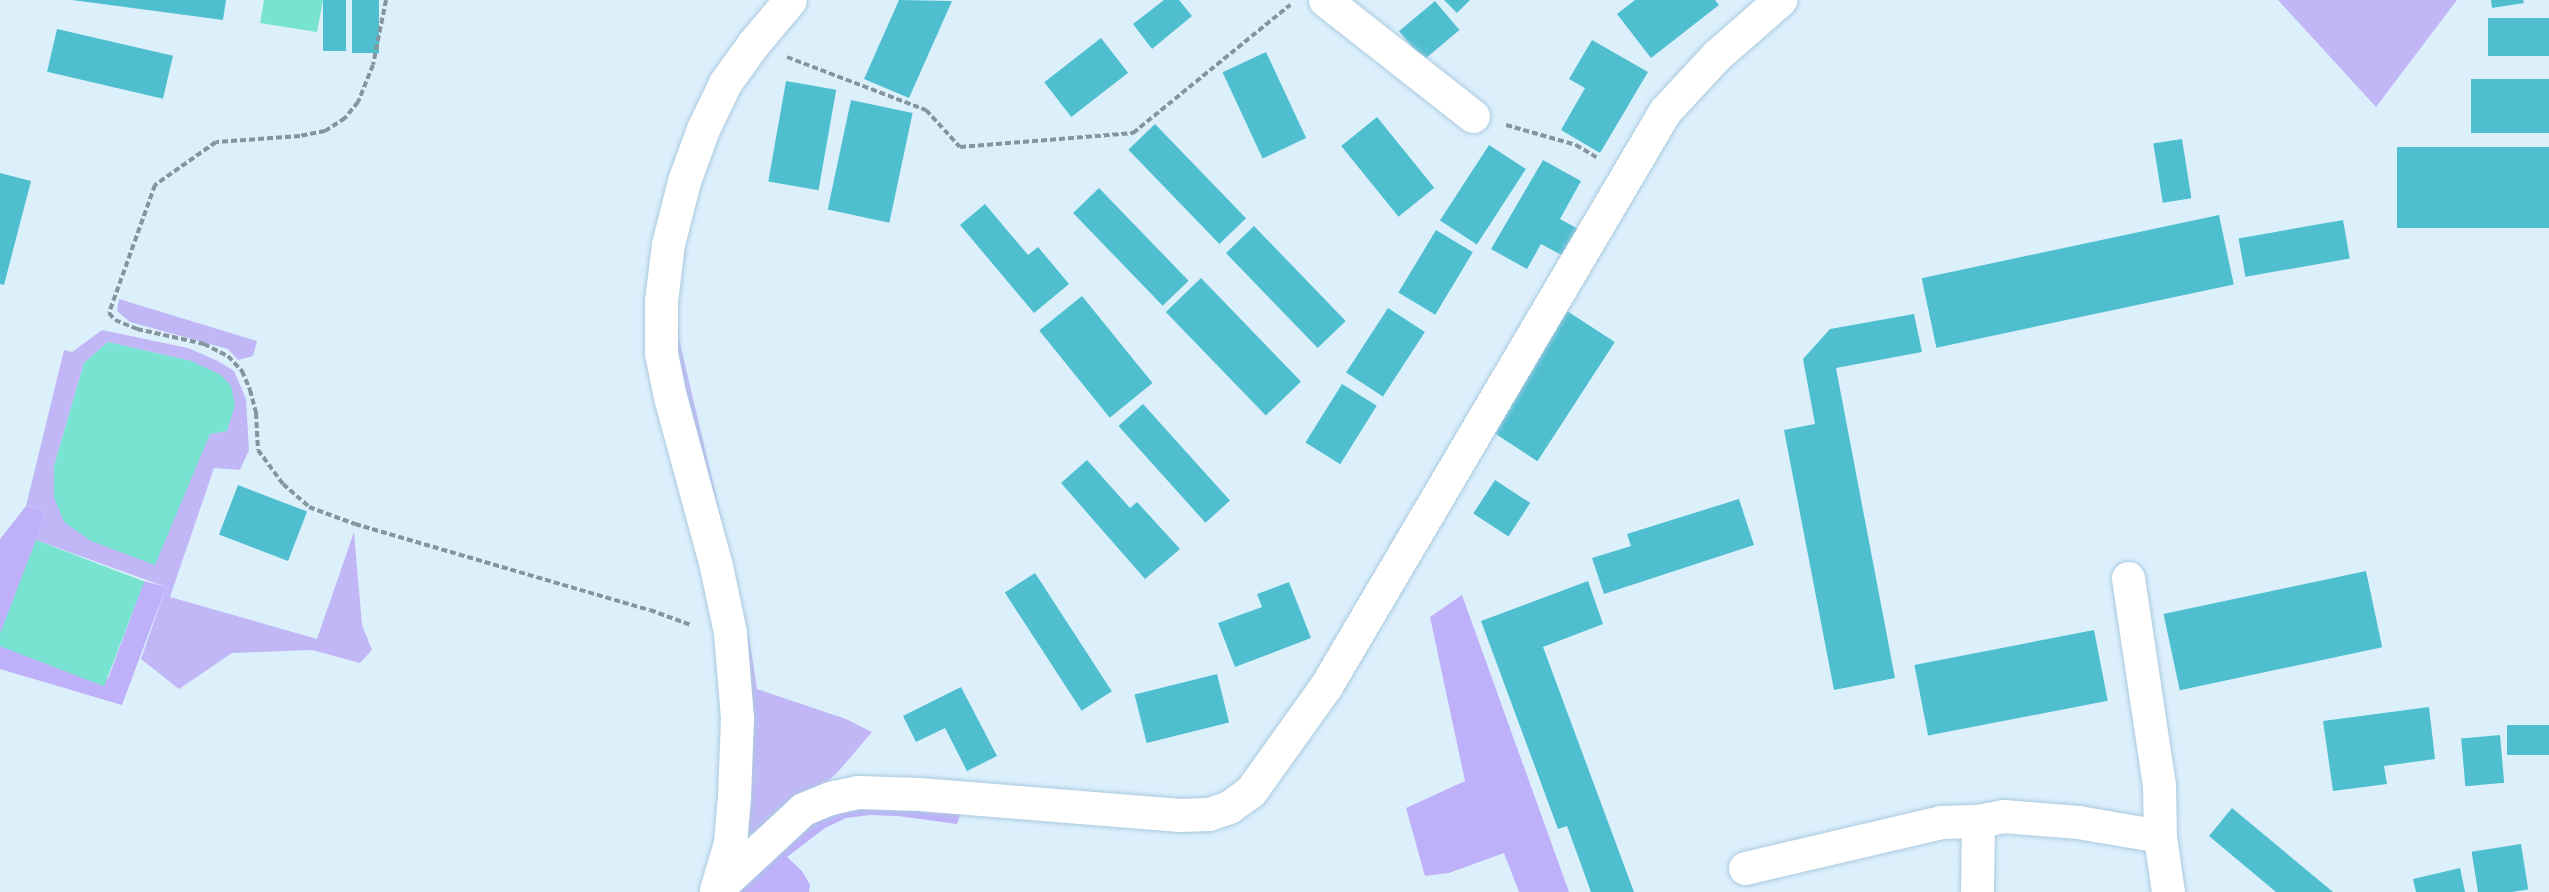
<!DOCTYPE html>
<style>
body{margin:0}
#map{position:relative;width:2549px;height:892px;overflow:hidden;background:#dcf0fc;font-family:Manrope,sans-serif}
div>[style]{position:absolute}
.green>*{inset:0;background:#c1b7f7}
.forest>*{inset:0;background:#beb1fa}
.water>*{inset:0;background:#78e3d0;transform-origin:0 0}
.building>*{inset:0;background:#4fbfd0;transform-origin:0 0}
.path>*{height:4px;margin-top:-2px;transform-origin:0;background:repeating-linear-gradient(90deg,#85959f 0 6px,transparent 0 9px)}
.roads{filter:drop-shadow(0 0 2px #aacadf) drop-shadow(0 0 2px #aacadf)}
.street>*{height:33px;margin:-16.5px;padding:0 16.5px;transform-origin:16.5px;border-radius:16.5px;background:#fff}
span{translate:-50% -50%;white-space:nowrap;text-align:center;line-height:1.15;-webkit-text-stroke:5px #dcf0fc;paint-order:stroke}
</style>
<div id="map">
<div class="green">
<i style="clip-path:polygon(2278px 0,2457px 0,2376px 107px)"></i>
<i style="clip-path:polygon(677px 248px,686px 250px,676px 282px,679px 339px,749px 637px,757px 689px,846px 719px,872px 732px,837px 773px,807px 799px,737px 842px,745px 739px,736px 630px,669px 339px,669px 273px)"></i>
<i style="clip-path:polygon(119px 299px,257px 341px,253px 356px,238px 360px,228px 349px,130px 322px,117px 311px)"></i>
<i style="clip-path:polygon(evenodd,102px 330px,188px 348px,218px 361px,234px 371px,246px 399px,249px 450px,240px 470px,214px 468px,170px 597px,317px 639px,354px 532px,362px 625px,372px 650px,360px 663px,312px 650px,232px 653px,179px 689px,141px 659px,166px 587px,36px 540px,45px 512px,26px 506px,64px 350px,72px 352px,102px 330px,108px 342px,191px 361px,227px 431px,210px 434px,54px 497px,54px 466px,84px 363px,108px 342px)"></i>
</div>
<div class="forest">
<i style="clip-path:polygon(26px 506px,45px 512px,3px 647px,108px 679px,144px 581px,166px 587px,122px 705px,0 669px,0 539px)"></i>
<i style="clip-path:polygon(1462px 595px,1569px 892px,1519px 892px,1504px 853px,1449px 873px,1425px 876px,1406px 808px,1465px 781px,1430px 617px)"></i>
<i style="clip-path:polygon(837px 803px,963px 807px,957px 824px,898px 816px,870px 815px,846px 818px,825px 828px,787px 857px,802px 871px,810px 885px,809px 892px,723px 892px)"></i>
</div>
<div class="water">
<i style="clip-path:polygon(264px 0,323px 0,317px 32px,260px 23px)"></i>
<i style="clip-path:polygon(108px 342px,191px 361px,221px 375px,231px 386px,235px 405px,227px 431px,210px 434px,155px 565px,91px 541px,64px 522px,54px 497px,54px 466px,84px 363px)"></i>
<i style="left:36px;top:540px;width:116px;height:112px;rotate:21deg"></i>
</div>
<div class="building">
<i style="clip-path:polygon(72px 0,226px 0,223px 20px)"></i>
<i style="left:323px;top:0;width:23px;height:51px"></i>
<i style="left:352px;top:0;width:27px;height:53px"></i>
<i style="clip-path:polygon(899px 0,952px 1px,909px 98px,864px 79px)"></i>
<i style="clip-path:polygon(1164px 0,1179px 0,1192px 16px,1152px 49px,1133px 24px)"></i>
<i style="clip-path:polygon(1444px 0,1470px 0,1457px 13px)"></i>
<i style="clip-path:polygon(1635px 0,1715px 0,1719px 5px,1651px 58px,1617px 14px)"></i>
<i style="clip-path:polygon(2491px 0,2523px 0,2524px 3px,2492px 8px)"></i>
<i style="left:1435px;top:1px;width:38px;height:47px;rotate:50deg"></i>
<i style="left:2549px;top:18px;width:38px;height:61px;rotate:90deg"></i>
<i style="left:57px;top:29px;width:119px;height:44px;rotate:13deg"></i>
<i style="left:1101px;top:38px;width:44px;height:72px;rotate:52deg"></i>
<i style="clip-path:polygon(1592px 40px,1648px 72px,1600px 153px,1561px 130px,1585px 88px,1569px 79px)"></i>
<i style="left:1266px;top:52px;width:95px;height:48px;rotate:65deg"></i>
<i style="left:2549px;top:79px;width:54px;height:78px;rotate:90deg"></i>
<i style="left:786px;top:81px;width:51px;height:102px;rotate:10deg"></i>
<i style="left:851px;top:100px;width:63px;height:112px;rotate:12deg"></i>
<i style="left:1377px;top:117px;width:91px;height:46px;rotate:51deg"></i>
<i style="left:1155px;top:124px;width:131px;height:37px;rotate:46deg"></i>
<i style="left:2182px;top:139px;width:60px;height:29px;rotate:81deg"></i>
<i style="left:1489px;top:145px;width:44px;height:90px;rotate:33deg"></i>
<i style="left:2549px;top:147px;width:81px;height:152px;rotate:90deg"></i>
<i style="clip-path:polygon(1543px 160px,1581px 181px,1560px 219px,1582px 231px,1567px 258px,1541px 244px,1527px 269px,1491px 249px)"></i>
<i style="clip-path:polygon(0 173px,31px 181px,4px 285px,0 284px)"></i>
<i style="left:1099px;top:188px;width:129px;height:36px;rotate:46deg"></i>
<i style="clip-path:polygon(985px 204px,1028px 255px,1038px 247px,1069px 284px,1034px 313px,960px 225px)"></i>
<i style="left:2219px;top:215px;width:71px;height:304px;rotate:78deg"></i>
<i style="left:2343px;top:220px;width:39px;height:106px;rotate:80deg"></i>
<i style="left:1254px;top:226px;width:132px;height:39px;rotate:46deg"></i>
<i style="left:1436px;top:230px;width:43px;height:73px;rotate:31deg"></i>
<i style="left:1201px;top:278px;width:144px;height:49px;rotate:46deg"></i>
<i style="left:1082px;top:296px;width:112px;height:55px;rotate:51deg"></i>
<i style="left:1388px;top:308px;width:44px;height:77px;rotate:33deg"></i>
<i style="left:1567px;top:311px;width:57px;height:142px;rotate:33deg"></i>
<i style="clip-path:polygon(1914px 314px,1922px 352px,1836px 368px,1895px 678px,1834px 690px,1784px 430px,1815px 424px,1803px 359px,1830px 329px)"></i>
<i style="left:1342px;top:384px;width:41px;height:69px;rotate:32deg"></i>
<i style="left:1143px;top:404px;width:130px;height:33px;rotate:48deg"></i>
<i style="clip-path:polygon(1087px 460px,1130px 508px,1137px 502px,1180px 549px,1145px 579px,1061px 483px)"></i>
<i style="left:1495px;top:480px;width:42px;height:40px;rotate:33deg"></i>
<i style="left:238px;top:485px;width:74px;height:53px;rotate:21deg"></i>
<i style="clip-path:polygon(1739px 499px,1754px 545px,1604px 594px,1592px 558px,1631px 546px,1627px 534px)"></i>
<i style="left:2366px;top:571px;width:78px;height:207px;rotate:78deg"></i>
<i style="left:1035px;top:573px;width:141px;height:36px;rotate:57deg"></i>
<i style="clip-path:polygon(1588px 581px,1603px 624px,1543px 647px,1634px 892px,1591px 892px,1567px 826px,1558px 829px,1481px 621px)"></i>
<i style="clip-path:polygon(1289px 582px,1311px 638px,1235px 667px,1218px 623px,1262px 607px,1257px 594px)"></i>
<i style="left:2094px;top:630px;width:72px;height:183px;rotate:79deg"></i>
<i style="left:1217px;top:674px;width:50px;height:85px;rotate:76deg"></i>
<i style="clip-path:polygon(961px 687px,997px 756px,967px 771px,945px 728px,916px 742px,903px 716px)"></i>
<i style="clip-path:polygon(2429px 707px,2435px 759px,2384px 766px,2387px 784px,2333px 791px,2323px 721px)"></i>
<i style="left:2549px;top:725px;width:30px;height:42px;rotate:90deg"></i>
<i style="left:2500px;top:735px;width:48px;height:39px;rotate:85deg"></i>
<i style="clip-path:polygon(2232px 808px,2333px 892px,2276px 892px,2209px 836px)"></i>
<i style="left:2521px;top:844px;width:46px;height:50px;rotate:81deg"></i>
<i style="clip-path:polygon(2460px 868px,2465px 892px,2416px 892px,2413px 879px)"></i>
</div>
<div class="path">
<i style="left:386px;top:0;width:66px;rotate:101.3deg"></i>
<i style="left:373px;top:65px;width:40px;rotate:112deg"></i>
<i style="left:358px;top:102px;width:21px;rotate:129deg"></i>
<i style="left:345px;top:118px;width:24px;rotate:147deg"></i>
<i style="left:325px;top:131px;width:25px;rotate:169deg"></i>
<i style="left:300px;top:136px;width:84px;rotate:175.9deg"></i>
<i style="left:216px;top:142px;width:75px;rotate:144.8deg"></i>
<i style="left:155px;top:185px;width:136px;rotate:109.8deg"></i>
<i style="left:109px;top:313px;width:9px;rotate:49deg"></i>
<i style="left:115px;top:320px;width:24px;rotate:22deg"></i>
<i style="left:137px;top:329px;width:69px;rotate:12.6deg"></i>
<i style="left:204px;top:344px;width:27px;rotate:27deg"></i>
<i style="left:228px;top:356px;width:21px;rotate:47deg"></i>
<i style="left:242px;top:371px;width:21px;rotate:67deg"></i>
<i style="left:250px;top:390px;width:24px;rotate:75deg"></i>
<i style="left:256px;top:413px;width:37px;rotate:87deg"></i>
<i style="left:258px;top:450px;width:42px;rotate:53.7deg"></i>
<i style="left:283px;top:484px;width:35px;rotate:41deg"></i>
<i style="left:309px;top:507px;width:49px;rotate:20.3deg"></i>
<i style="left:355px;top:524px;width:307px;rotate:16.3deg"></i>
<i style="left:650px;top:610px;width:44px;rotate:20.1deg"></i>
<i style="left:787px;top:57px;width:149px;rotate:20.9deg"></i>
<i style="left:926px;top:110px;width:50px;rotate:47.4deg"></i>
<i style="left:960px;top:147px;width:174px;rotate:-4.6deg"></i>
<i style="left:1133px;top:133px;width:203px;rotate:-39.2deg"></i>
<i style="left:1506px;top:125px;width:73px;rotate:15.9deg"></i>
<i style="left:1576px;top:145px;width:26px;rotate:31deg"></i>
</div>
<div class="roads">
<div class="street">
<i style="left:1325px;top:0;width:188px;rotate:38.1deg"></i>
<i style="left:2128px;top:578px;width:209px;rotate:81.5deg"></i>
<i style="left:2159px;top:785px;width:51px;rotate:88.9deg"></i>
<i style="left:2160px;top:836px;width:57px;rotate:81.9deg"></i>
<i style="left:1745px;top:868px;width:201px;rotate:-13.2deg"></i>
<i style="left:1941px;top:822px;width:37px;rotate:-2deg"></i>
<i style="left:1978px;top:821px;width:25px;rotate:-11deg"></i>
<i style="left:2003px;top:816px;width:75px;rotate:4.6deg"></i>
<i style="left:2078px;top:822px;width:83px;rotate:9.7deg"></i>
<i style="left:717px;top:889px;width:117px;rotate:-42.9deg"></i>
<i style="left:803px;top:809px;width:29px;rotate:-22deg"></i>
<i style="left:830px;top:798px;width:29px;rotate:-12deg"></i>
<i style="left:858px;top:792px;width:61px;rotate:1.9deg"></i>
<i style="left:919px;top:794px;width:262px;rotate:4.6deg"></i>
<i style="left:1180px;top:815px;width:29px;rotate:-2deg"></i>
<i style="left:1209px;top:814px;width:21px;rotate:-19deg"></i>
<i style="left:1229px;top:807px;width:27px;rotate:-36deg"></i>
<i style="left:1251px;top:791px;width:129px;rotate:-54.5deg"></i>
<i style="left:1326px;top:686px;width:667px;rotate:-59.48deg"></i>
<i style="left:1665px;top:111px;width:76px;rotate:-47.1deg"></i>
<i style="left:1717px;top:55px;width:84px;rotate:-41.1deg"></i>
<i style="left:716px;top:890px;width:49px;rotate:-73.4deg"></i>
<i style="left:730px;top:843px;width:47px;rotate:-85.1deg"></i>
<i style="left:734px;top:796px;width:78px;rotate:-87.8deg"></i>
<i style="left:737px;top:718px;width:86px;rotate:-94.7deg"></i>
<i style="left:730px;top:632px;width:67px;rotate:-102deg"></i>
<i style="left:716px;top:566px;width:175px;rotate:-105.2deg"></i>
<i style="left:670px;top:397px;width:45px;rotate:-101.6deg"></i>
<i style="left:661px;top:353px;width:52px;rotate:-90deg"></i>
<i style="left:661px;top:301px;width:57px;rotate:-83deg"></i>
<i style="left:668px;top:244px;width:65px;rotate:-75.7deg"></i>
<i style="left:684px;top:181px;width:55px;rotate:-69.9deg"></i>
<i style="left:703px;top:129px;width:51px;rotate:-64.4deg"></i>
<i style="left:725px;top:83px;width:48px;rotate:-54.3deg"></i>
<i style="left:753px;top:44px;width:57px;rotate:-49.9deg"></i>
<i style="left:1977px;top:892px;width:71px;rotate:-89.2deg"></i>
</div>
</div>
</div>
